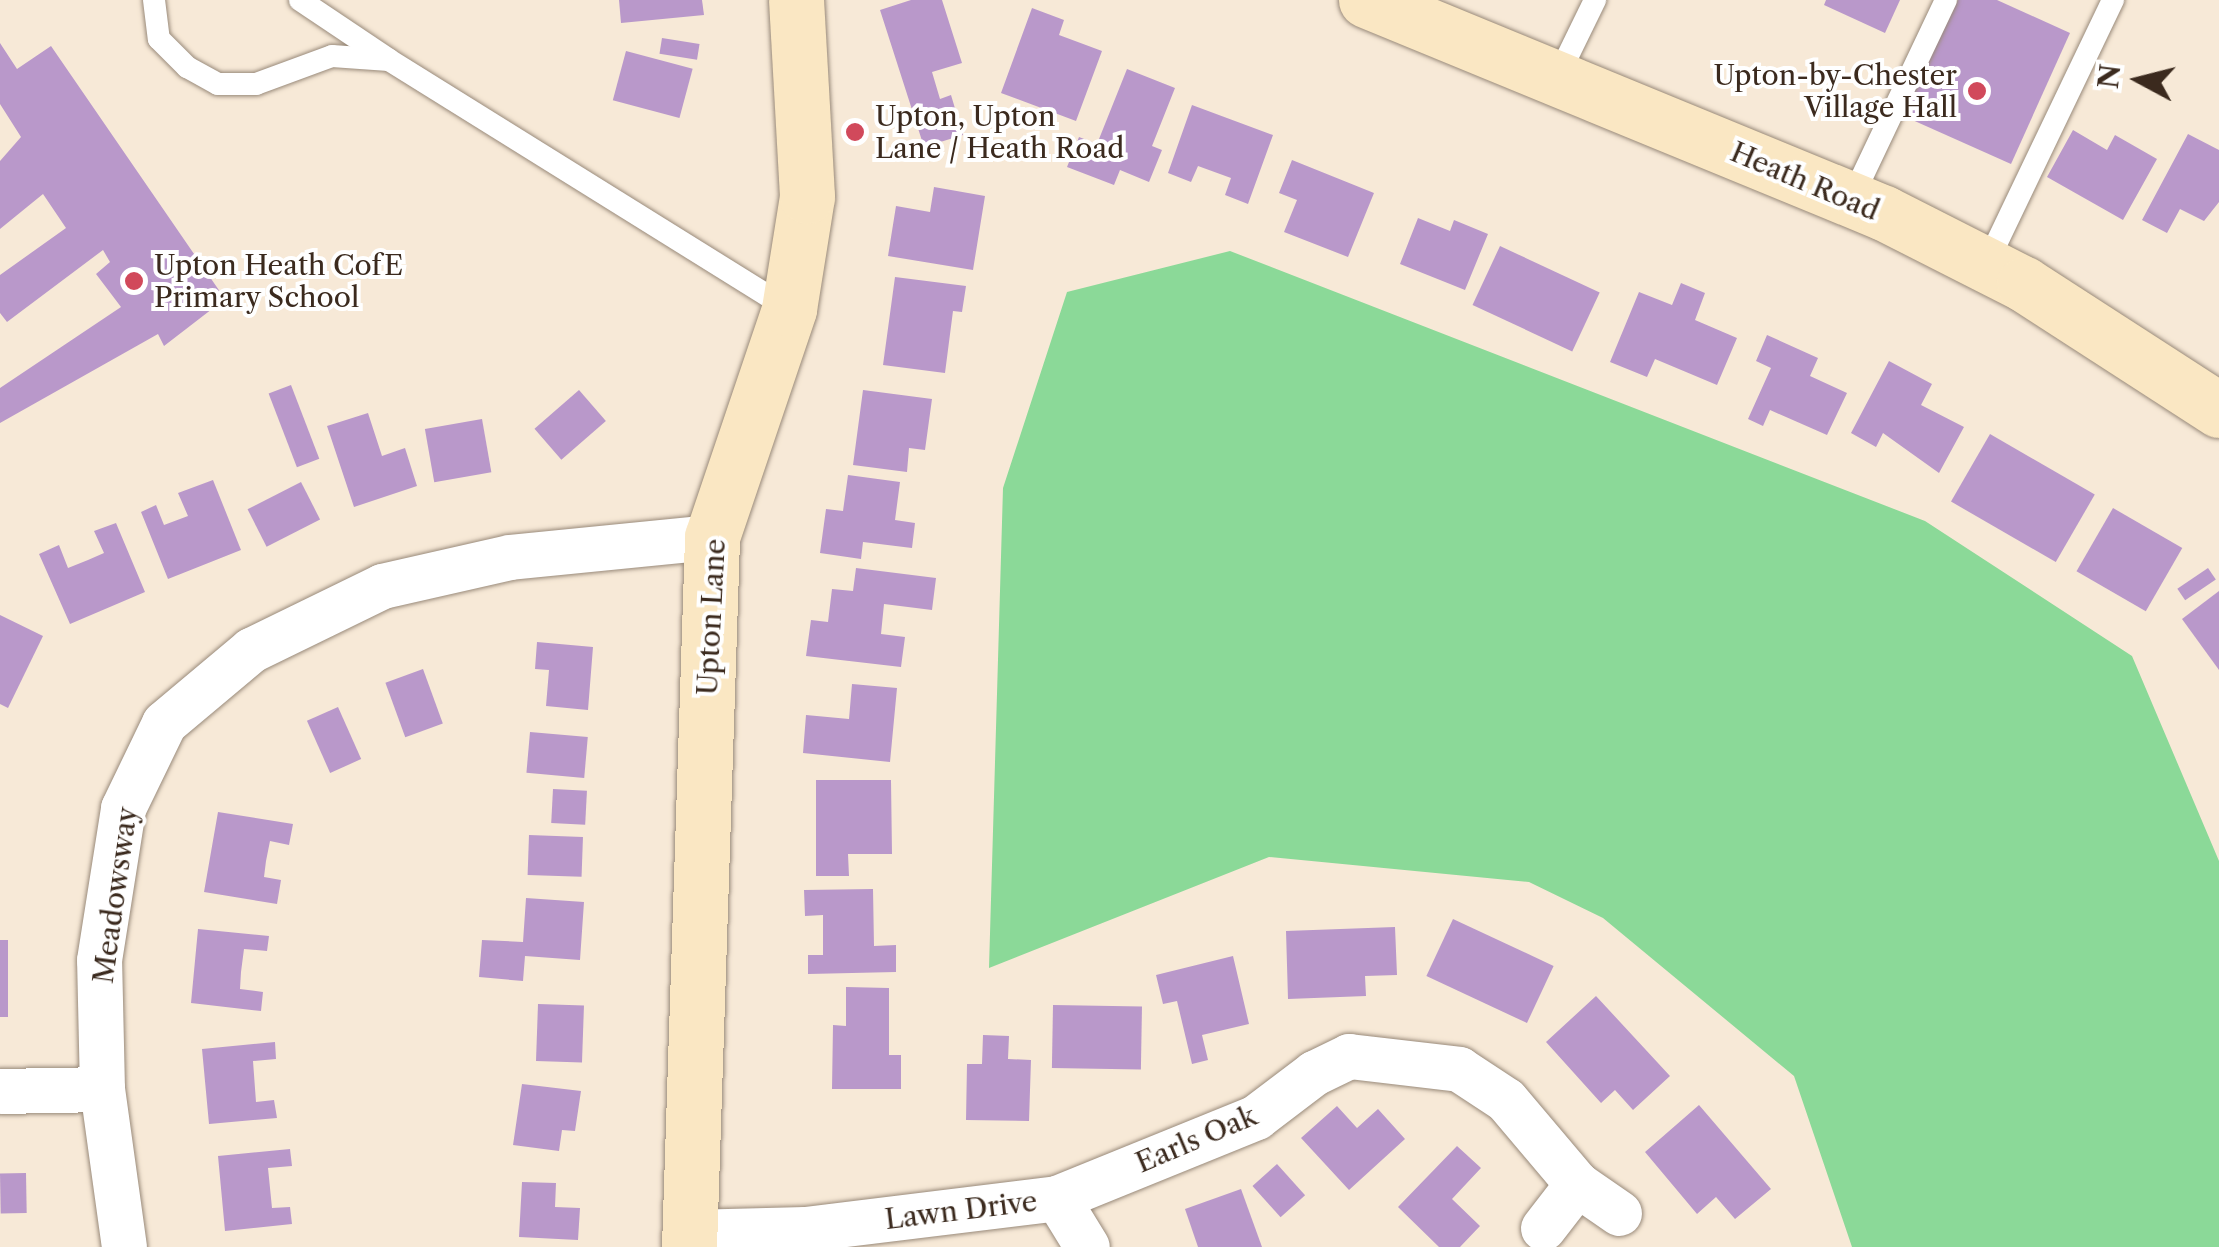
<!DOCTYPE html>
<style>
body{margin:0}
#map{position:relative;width:2219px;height:1247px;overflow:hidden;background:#f7e9d7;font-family:"Libre Caslon Text",serif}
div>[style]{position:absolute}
.green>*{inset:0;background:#8bd998}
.building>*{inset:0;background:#b998ca;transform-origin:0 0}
.roads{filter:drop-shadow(0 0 2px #998a7a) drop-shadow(0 0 2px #998a7a)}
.lane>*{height:22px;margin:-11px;padding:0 11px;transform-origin:11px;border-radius:11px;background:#fff}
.street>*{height:45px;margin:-22.5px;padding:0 22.5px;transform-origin:22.5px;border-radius:22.5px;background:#fff}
.secondary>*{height:55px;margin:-27.5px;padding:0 27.5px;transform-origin:27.5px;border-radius:27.5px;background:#fae7c3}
.dots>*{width:28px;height:28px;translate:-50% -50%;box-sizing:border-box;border:5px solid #fff;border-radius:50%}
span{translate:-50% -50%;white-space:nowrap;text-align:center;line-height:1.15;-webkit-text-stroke:8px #fff;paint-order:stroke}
.poi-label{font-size:28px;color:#3b2a1e}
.right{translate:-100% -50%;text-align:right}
.left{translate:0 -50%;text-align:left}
.street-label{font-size:28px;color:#3b2a1e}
.north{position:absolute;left:2089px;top:30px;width:100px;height:100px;-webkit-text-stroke:8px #fff;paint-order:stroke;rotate:277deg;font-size:28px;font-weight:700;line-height:40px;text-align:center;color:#3b2a1e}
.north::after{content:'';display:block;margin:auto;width:35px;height:45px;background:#3b2a1e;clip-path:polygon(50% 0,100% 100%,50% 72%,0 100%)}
</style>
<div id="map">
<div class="green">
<i style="clip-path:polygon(1230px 251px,1925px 521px,2132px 656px,2219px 861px,2219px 1247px,1852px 1247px,1794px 1076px,1603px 918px,1529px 882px,1269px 857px,989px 968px,1003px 488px,1067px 292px)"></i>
</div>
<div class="building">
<i style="clip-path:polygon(619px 0,702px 0,704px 15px,621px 23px)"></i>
<i style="clip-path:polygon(911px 0,942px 0,962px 63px,932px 72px,940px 99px,951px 95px,963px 135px,924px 147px,880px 10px)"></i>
<i style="clip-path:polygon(1826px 0,1900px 0,1885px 33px,1824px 5px)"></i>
<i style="clip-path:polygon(1958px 0,1997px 0,2070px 33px,2011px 164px,1899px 114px)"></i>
<i style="clip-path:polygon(1032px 8px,1064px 20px,1059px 35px,1102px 51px,1076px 121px,1001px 93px)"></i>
<i style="left:662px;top:38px;width:38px;height:16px;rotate:9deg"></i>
<i style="clip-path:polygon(0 43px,17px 69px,51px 46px,225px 299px,164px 346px,158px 334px,0 423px,0 388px,121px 307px,96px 274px,110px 262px,103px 250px,7px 322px,0 313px,0 275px,66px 228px,43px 194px,0 229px,0 161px,21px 137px,0 104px)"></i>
<i style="left:626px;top:51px;width:69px;height:51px;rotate:15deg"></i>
<i style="clip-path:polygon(1127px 69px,1175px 88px,1152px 146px,1162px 150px,1149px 182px,1120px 170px,1114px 185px,1067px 167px,1079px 137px,1097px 144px)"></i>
<i style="clip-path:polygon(1192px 105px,1273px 135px,1248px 204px,1225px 195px,1231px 178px,1198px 166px,1191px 182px,1168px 173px)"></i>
<i style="clip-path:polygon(2073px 130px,2107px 150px,2115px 135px,2157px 159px,2123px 220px,2047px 177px)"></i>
<i style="clip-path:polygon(2188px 134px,2219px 150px,2219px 202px,2204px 221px,2180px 209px,2167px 233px,2142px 220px)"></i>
<i style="clip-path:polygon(1292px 160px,1374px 193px,1348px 257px,1284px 232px,1297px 200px,1279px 193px)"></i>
<i style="clip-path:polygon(934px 187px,985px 196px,973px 270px,888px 256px,896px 206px,930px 212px)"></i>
<i style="clip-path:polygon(1418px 218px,1450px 231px,1454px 220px,1488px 234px,1465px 290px,1400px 264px)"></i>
<i style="left:1500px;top:246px;width:110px;height:65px;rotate:25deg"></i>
<i style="clip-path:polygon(895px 277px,966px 286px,962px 312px,953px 311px,945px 373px,883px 365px)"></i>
<i style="clip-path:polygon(1681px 283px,1705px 293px,1695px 320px,1737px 338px,1717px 385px,1655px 359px,1647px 377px,1610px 362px,1639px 292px,1672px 305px)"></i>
<i style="clip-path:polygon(1767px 335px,1818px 358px,1810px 376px,1847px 393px,1827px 435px,1770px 410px,1763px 426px,1748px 419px,1771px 368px,1756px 361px)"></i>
<i style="clip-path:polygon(1889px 361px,1932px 384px,1921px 405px,1964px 427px,1939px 473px,1883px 433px,1876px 447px,1851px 433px)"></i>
<i style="left:291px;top:385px;width:79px;height:24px;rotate:69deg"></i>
<i style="left:579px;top:390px;width:41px;height:59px;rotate:49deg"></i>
<i style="clip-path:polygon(863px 390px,932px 399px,925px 450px,909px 448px,907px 472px,853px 465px)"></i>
<i style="clip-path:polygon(368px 413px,382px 456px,405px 448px,417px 486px,354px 507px,327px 426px)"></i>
<i style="left:482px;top:419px;width:54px;height:58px;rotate:80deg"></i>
<i style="left:1990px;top:434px;width:121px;height:78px;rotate:30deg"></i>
<i style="clip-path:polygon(848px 475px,900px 482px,895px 520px,915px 523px,912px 548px,863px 542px,861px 559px,820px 553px,826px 509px,843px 511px)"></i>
<i style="clip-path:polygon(213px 480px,241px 550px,168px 579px,141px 512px,156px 505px,164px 525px,188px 516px,178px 493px)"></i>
<i style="left:301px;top:482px;width:42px;height:60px;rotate:63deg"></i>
<i style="left:2113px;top:508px;width:80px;height:73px;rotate:30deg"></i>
<i style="clip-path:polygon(116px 523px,145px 592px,70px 624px,39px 554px,59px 545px,68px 568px,88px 560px,104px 553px,94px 531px)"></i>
<i style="clip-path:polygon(856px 568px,936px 578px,932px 610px,884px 604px,881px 634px,905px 637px,901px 667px,806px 656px,811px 620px,828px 622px,832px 589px,853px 591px)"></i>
<i style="left:2208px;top:568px;width:14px;height:37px;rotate:56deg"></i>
<i style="clip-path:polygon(2219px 591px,2219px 670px,2182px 619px)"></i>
<i style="clip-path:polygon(0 615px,43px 636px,8px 708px,0 704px)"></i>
<i style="clip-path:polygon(537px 642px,593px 647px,588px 710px,546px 706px,549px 670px,535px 669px)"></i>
<i style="left:423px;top:669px;width:58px;height:40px;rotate:70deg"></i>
<i style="clip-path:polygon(852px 684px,897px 688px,890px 762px,803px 753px,806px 715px,849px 719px)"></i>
<i style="left:338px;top:707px;width:57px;height:34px;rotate:66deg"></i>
<i style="left:530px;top:732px;width:58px;height:41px;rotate:5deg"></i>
<i style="clip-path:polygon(816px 780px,891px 780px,892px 854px,848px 854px,849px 876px,816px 876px)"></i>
<i style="left:553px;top:789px;width:34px;height:34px;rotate:3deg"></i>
<i style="clip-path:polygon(218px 812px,293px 824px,289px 845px,270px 841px,266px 861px,264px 877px,281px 880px,277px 904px,204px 892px)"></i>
<i style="left:529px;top:835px;width:54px;height:40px;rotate:2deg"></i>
<i style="clip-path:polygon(873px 889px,874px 946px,896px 945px,896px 972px,808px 974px,808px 955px,823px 955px,823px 915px,805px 916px,804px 890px)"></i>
<i style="clip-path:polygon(526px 898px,584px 902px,580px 960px,525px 956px,523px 981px,479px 977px,482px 940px,523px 942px)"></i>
<i style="left:1453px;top:919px;width:111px;height:63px;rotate:25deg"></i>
<i style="clip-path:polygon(1395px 927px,1397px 975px,1365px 976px,1366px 996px,1288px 999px,1286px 931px)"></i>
<i style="clip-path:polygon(198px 929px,269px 936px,267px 951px,244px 949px,241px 972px,240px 989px,263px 992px,261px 1011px,191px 1003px)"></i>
<i style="left:0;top:940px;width:8px;height:77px"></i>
<i style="clip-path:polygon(1233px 956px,1249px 1024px,1202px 1035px,1208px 1060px,1192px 1064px,1177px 1001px,1163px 1004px,1156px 975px)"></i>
<i style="clip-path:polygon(846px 987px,889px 988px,889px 1055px,901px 1055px,901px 1089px,832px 1089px,833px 1025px,846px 1026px)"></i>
<i style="clip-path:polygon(1596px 996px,1670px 1076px,1633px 1110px,1615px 1090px,1601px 1103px,1546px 1042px)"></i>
<i style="left:538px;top:1004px;width:46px;height:57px;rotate:2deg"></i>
<i style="left:1053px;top:1005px;width:89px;height:63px;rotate:1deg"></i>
<i style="clip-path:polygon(983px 1035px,1009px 1036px,1008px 1059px,1031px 1060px,1029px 1121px,966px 1120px,967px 1064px,982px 1064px)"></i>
<i style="clip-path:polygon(275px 1042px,276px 1059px,253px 1061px,256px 1102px,274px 1100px,277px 1118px,209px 1124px,202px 1049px)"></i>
<i style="clip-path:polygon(522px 1084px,581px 1091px,575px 1131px,562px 1130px,559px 1151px,513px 1145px)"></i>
<i style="clip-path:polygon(1699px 1105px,1771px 1189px,1735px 1219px,1716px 1197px,1697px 1214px,1645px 1152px)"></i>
<i style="clip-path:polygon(1337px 1106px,1357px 1128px,1378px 1109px,1405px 1139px,1349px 1190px,1301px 1138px)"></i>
<i style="clip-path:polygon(1457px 1146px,1481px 1168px,1452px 1199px,1480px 1226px,1460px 1247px,1439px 1247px,1398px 1207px)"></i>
<i style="clip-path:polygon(290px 1149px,292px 1166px,268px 1168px,272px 1208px,290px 1207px,292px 1224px,225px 1231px,218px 1156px)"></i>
<i style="left:1277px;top:1164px;width:42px;height:33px;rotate:48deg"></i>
<i style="left:26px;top:1173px;width:40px;height:26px;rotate:89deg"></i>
<i style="clip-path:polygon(522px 1182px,556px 1183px,555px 1207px,580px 1208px,578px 1240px,519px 1237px)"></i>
<i style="clip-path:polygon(1241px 1189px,1262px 1247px,1198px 1247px,1185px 1209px)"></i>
</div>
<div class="roads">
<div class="lane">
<i style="left:154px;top:0;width:39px;rotate:83deg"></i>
<i style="left:159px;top:39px;width:40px;rotate:45deg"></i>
<i style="left:187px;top:67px;width:35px;rotate:29deg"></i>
<i style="left:218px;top:84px;width:38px"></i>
<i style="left:256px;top:84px;width:81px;rotate:-20.2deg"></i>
<i style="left:332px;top:56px;width:57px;rotate:4deg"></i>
<i style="left:389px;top:60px;width:471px;rotate:31.9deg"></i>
<i style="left:300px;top:0;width:106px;rotate:33.8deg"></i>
<i style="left:1557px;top:78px;width:87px;rotate:-64deg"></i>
<i style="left:1851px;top:200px;width:221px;rotate:-64.6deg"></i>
<i style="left:1986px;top:265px;width:294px;rotate:-64.4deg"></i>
</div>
<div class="street">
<i style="left:0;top:1091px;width:102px;rotate:-1.1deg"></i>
<i style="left:1057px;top:1198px;width:215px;rotate:-22.1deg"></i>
<i style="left:1256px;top:1117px;width:73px;rotate:-37.2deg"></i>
<i style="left:1314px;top:1073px;width:39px;rotate:-26deg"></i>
<i style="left:1349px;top:1056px;width:111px;rotate:6.7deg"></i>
<i style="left:1459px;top:1069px;width:56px;rotate:33.4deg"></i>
<i style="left:1506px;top:1100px;width:110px;rotate:49.8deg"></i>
<i style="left:1577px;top:1184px;width:51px;rotate:34.6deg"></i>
<i style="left:1543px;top:1228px;width:56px;rotate:-52.3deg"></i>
<i style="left:689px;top:1232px;width:116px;rotate:-1.5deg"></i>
<i style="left:805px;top:1229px;width:254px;rotate:-7deg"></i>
<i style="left:1057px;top:1198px;width:57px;rotate:58.5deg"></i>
<i style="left:124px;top:1247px;width:160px;rotate:-97.9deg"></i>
<i style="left:102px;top:1089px;width:129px;rotate:-91.3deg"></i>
<i style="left:99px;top:960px;width:154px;rotate:-81deg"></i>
<i style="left:123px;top:808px;width:94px;rotate:-64.2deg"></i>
<i style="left:164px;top:723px;width:114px;rotate:-40deg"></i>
<i style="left:251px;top:650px;width:146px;rotate:-26deg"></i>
<i style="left:382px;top:586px;width:131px;rotate:-12.8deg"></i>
<i style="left:510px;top:557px;width:203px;rotate:-5.7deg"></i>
</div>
<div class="secondary">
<i style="left:1366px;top:0;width:560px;rotate:22.35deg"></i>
<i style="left:1884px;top:213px;width:157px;rotate:26.9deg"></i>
<i style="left:2024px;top:284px;width:232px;rotate:32.9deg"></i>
<i style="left:689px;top:1247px;width:710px;rotate:-88.14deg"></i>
<i style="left:712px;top:537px;width:241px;rotate:-71.3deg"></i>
<i style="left:789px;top:309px;width:114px;rotate:-80.9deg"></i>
<i style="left:807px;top:196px;width:196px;rotate:-93.2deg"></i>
</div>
</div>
<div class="dots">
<i style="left:1977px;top:91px;background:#d1495b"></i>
<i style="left:855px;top:132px;background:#d1495b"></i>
<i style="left:134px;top:281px;background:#d1495b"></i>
</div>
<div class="poi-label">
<span class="right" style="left:1957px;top:91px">Upton-by-Chester<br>Village Hall</span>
<span class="left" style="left:875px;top:132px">Upton, Upton<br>Lane / Heath Road</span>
<span class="left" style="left:154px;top:281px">Upton Heath CofE<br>Primary School</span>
</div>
<div class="street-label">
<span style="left:1805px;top:181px;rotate:23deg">Heath Road</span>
<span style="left:711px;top:617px;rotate:-87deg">Upton Lane</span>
<span style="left:115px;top:895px;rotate:-82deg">Meadowsway</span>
<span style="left:1196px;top:1139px;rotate:-23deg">Earls Oak</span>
<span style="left:961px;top:1210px;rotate:-7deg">Lawn Drive</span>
</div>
<div class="north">N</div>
</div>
